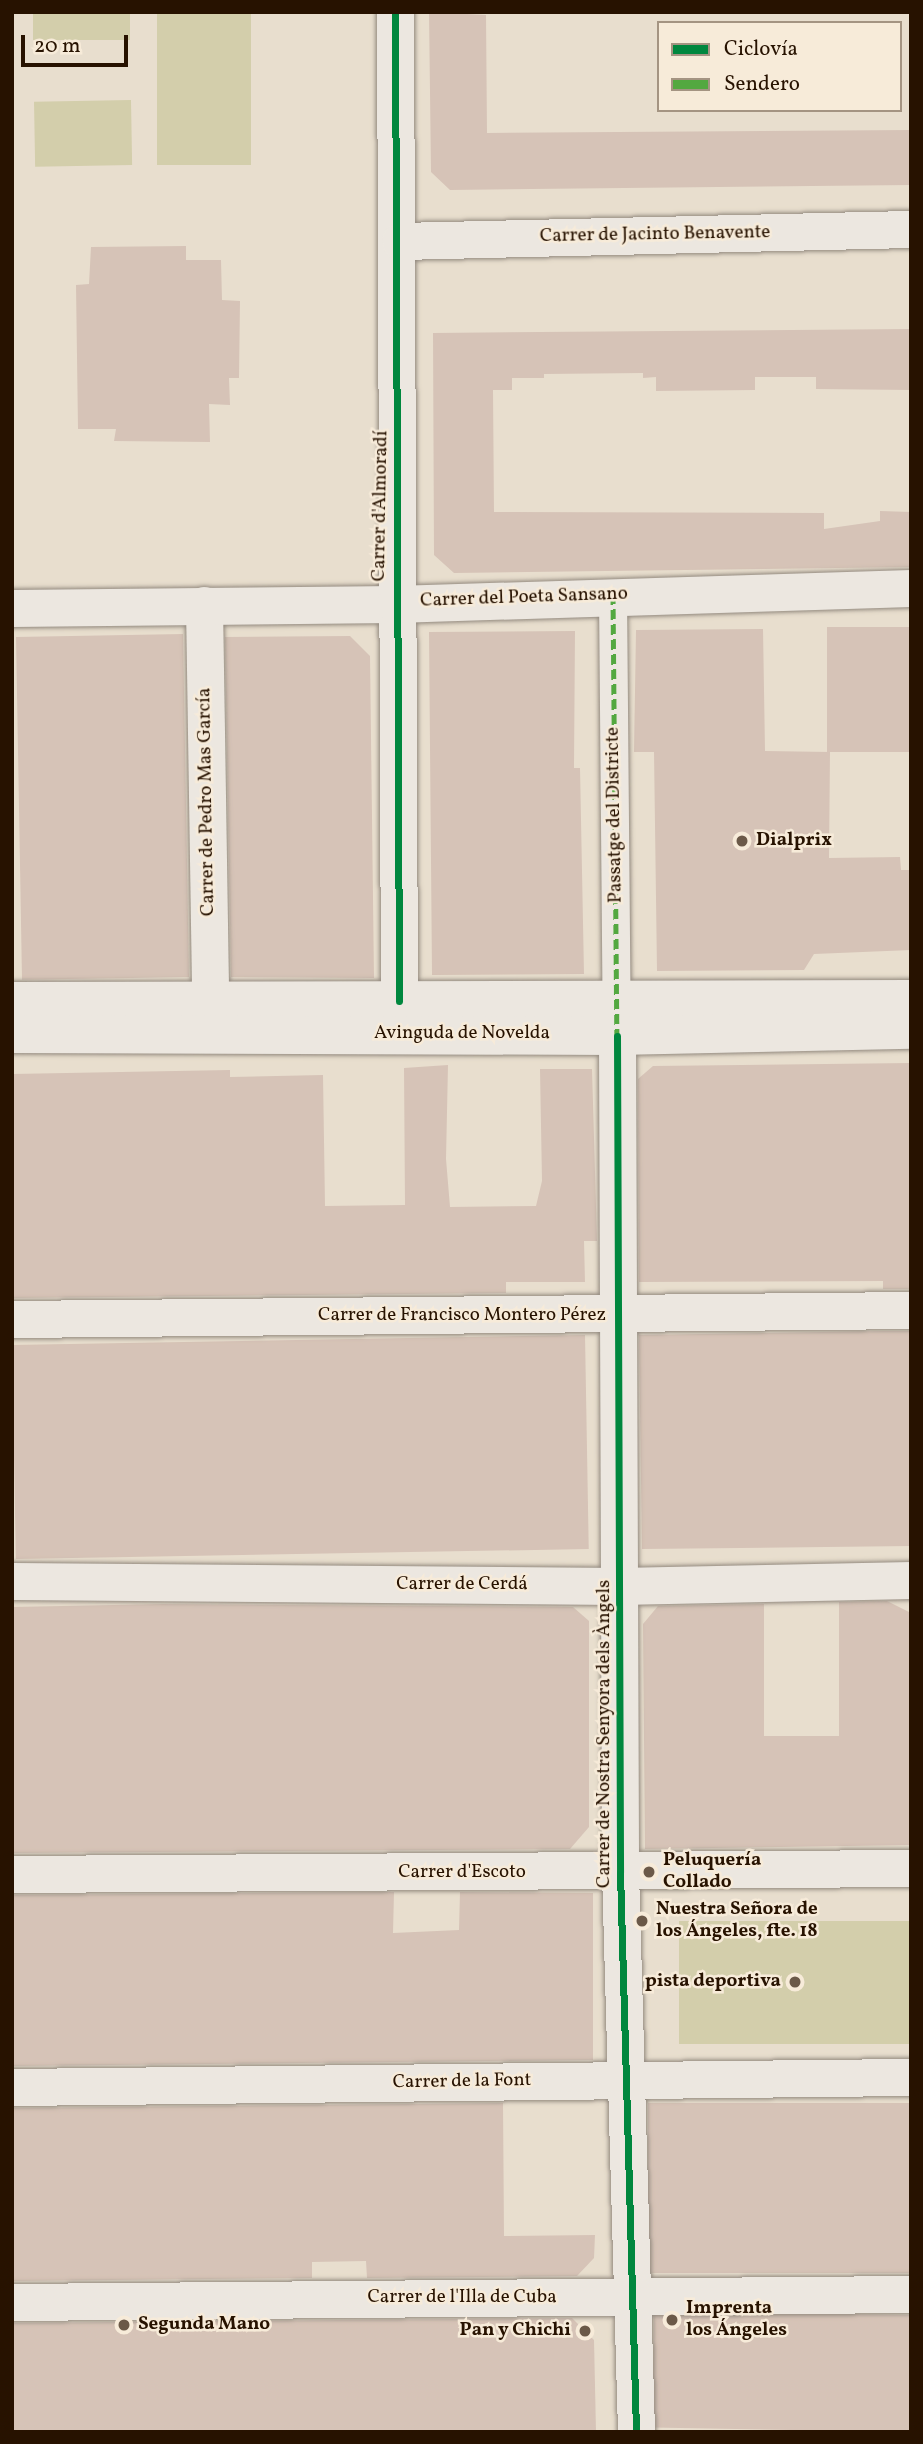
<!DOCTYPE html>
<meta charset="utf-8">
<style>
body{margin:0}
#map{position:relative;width:923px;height:2444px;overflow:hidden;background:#e8dece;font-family:Vollkorn,serif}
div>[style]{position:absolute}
.green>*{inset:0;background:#d3ceab;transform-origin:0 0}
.building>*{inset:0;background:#d6c3b7;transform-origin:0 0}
.roads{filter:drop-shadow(0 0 2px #938a7f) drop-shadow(0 0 2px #938a7f)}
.pedestrian>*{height:28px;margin:-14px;padding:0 14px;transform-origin:14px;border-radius:14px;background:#ece7e0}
.minor>*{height:37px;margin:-18.5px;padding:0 18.5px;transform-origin:18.5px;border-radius:18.5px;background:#ece7e0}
.secondary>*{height:38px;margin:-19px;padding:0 19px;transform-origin:19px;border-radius:19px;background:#ece7e0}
.quiet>*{height:5px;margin-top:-2.5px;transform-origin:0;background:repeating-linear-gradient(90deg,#53a840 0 10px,transparent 0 15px)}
.cycleway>*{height:7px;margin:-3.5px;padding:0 3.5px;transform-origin:3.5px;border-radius:3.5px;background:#00873e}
.dots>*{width:19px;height:19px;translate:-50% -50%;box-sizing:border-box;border:4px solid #f7ebd9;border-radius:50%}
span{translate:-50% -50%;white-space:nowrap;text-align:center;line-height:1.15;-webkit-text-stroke:5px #f7ebd9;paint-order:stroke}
.street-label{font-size:19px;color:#271200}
.poi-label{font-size:19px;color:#271200;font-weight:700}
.left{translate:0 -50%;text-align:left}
.right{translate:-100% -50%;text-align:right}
.frame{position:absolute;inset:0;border:14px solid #271200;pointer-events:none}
.legend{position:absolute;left:657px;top:21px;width:245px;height:91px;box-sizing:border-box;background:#f7ebd9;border:2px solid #a49482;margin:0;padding:9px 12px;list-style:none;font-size:21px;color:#271200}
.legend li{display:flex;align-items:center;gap:14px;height:35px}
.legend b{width:35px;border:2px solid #a49482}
.scale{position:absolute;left:21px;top:35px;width:107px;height:32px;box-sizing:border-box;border:4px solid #271200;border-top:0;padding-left:9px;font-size:21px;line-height:24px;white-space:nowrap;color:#271200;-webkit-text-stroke:5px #f7ebd9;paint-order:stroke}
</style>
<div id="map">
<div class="green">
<i style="left:33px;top:12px;width:97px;height:28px"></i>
<i style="left:157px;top:12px;width:94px;height:153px"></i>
<i style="left:131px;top:100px;width:65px;height:97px;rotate:89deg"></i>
<i style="left:679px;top:1921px;width:232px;height:123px"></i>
</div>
<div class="building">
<i style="clip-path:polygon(429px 12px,486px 15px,487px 133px,911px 130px,911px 185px,450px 190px,431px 172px)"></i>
<i style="clip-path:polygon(186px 246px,186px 260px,221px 260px,222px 300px,240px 301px,239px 378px,229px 378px,230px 405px,209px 404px,210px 442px,114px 441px,116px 429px,78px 429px,76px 285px,89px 284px,91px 247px)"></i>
<i style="clip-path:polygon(911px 329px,911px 390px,816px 389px,816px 377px,755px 377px,755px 390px,656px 391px,656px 377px,643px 378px,643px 373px,544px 374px,544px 378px,512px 378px,512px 390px,493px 390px,494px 512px,824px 513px,824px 529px,880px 521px,880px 511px,911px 512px,911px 567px,454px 573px,434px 555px,433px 333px)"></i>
<i style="left:911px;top:627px;width:125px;height:84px;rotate:90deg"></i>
<i style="clip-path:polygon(763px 629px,765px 751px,830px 752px,829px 858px,900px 857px,901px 870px,911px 870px,911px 950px,814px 954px,804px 970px,657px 971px,654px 752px,634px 752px,636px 630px)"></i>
<i style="clip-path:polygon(575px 631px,574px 768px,580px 768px,584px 974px,432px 975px,429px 632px)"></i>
<i style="left:183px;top:634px;width:343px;height:167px;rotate:89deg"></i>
<i style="clip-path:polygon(350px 636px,370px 656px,374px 978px,231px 977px,225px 637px)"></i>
<i style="clip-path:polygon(911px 1063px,911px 1289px,883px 1289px,883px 1281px,639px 1282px,638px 1079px,653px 1066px)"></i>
<i style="clip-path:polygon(448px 1065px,446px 1159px,450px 1207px,536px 1206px,542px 1181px,540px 1069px,592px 1069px,597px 1241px,584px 1241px,585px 1282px,506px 1282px,506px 1293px,12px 1298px,12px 1074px,230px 1070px,230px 1077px,323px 1075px,325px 1206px,405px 1205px,404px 1068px)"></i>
<i style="clip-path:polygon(883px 1331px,911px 1331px,911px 1546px,642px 1549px,639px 1335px)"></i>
<i style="left:585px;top:1335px;width:214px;height:573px;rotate:89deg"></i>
<i style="clip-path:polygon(887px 1601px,911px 1613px,911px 1845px,645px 1849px,643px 1624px,658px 1606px,764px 1604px,764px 1736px,839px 1736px,839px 1602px)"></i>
<i style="clip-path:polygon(164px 1604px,573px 1607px,589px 1621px,589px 1827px,570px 1849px,12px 1853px,12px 1607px)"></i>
<i style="clip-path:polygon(394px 1892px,393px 1933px,459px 1930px,460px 1892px,593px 1893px,593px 2060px,12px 2066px,12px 1895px)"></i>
<i style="clip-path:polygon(503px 2103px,504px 2236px,595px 2235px,594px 2258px,577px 2276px,367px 2278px,366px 2261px,312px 2262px,312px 2278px,12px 2281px,12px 2108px)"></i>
<i style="left:911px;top:2103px;width:170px;height:263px;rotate:90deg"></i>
<i style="left:911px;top:2315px;width:117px;height:257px;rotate:91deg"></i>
<i style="clip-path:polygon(572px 2318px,594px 2340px,596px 2432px,12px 2432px,12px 2323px)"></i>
</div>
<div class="roads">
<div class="pedestrian">
<i style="left:613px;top:594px;width:424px;rotate:89.5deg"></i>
</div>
<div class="minor">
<i style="left:395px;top:12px;width:989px;rotate:89.77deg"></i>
<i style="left:400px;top:241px;width:511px;rotate:-1.35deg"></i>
<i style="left:204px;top:605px;width:393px;rotate:89.1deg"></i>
<i style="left:12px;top:608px;width:383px;rotate:-0.6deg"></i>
<i style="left:395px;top:604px;width:516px;rotate:-1.78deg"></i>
<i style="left:617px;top:1036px;width:836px;rotate:89.79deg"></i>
<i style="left:620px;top:1872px;width:560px;rotate:88.36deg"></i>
<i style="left:12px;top:1319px;width:899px;rotate:-0.57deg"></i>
<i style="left:12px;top:1581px;width:607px;rotate:0.47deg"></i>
<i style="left:619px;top:1586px;width:292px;rotate:-1.2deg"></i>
<i style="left:12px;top:1874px;width:899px;rotate:-0.38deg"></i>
<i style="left:12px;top:2087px;width:899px;rotate:-0.64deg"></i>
<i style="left:12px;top:2302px;width:899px;rotate:-0.51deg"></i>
</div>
<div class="secondary">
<i style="left:12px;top:1001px;width:899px;rotate:-0.13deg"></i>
<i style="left:12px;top:1034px;width:605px;rotate:0.19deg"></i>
<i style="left:617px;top:1036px;width:294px;rotate:-1.2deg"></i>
</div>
</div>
<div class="quiet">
<i style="left:613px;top:594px;width:442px;rotate:89.5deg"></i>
</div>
<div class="cycleway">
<i style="left:395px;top:12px;width:989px;rotate:89.77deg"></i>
<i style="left:617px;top:1036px;width:836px;rotate:89.79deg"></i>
<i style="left:620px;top:1872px;width:560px;rotate:88.36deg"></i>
</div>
<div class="dots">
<i style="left:742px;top:841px;background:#6b5948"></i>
<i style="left:649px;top:1872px;background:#6b5948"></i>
<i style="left:642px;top:1921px;background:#6b5948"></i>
<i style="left:795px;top:1982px;background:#6b5948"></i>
<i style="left:672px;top:2320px;background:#6b5948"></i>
<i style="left:124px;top:2325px;background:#6b5948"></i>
<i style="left:585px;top:2331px;background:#6b5948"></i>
</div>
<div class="street-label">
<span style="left:655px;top:235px;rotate:-1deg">Carrer de Jacinto Benavente</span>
<span style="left:381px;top:506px;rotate:-89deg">Carrer d'Almoradí</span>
<span style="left:524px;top:598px;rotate:-2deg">Carrer del Poeta Sansano</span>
<span style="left:207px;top:802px;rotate:-91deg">Carrer de Pedro Mas García</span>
<span style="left:615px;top:815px;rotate:-91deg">Passatge del Districte</span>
<span style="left:462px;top:1034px">Avinguda de Novelda</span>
<span style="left:462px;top:1316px">Carrer de Francisco Montero Pérez</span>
<span style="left:462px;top:1585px">Carrer de Cerdá</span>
<span style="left:605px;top:1734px;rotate:-90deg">Carrer de Nostra Senyora dels Àngels</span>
<span style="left:462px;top:1873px">Carrer d'Escoto</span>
<span style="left:462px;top:2082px;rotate:-1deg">Carrer de la Font</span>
<span style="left:462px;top:2298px">Carrer de l'Illa de Cuba</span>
</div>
<div class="poi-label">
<span class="left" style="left:756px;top:841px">Dialprix</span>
<span class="left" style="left:663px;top:1872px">Peluquería<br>Collado</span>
<span class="left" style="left:656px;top:1921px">Nuestra Señora de<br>los Ángeles, fte. 18</span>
<span class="right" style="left:781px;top:1982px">pista deportiva</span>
<span class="left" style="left:686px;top:2320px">Imprenta<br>los Ángeles</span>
<span class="left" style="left:138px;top:2325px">Segunda Mano</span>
<span class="right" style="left:571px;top:2331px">Pan y Chichi</span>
</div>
<div class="frame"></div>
<ul class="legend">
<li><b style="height:9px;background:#00873e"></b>Ciclovía</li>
<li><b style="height:9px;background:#53a840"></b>Sendero</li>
</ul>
<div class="scale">20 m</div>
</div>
